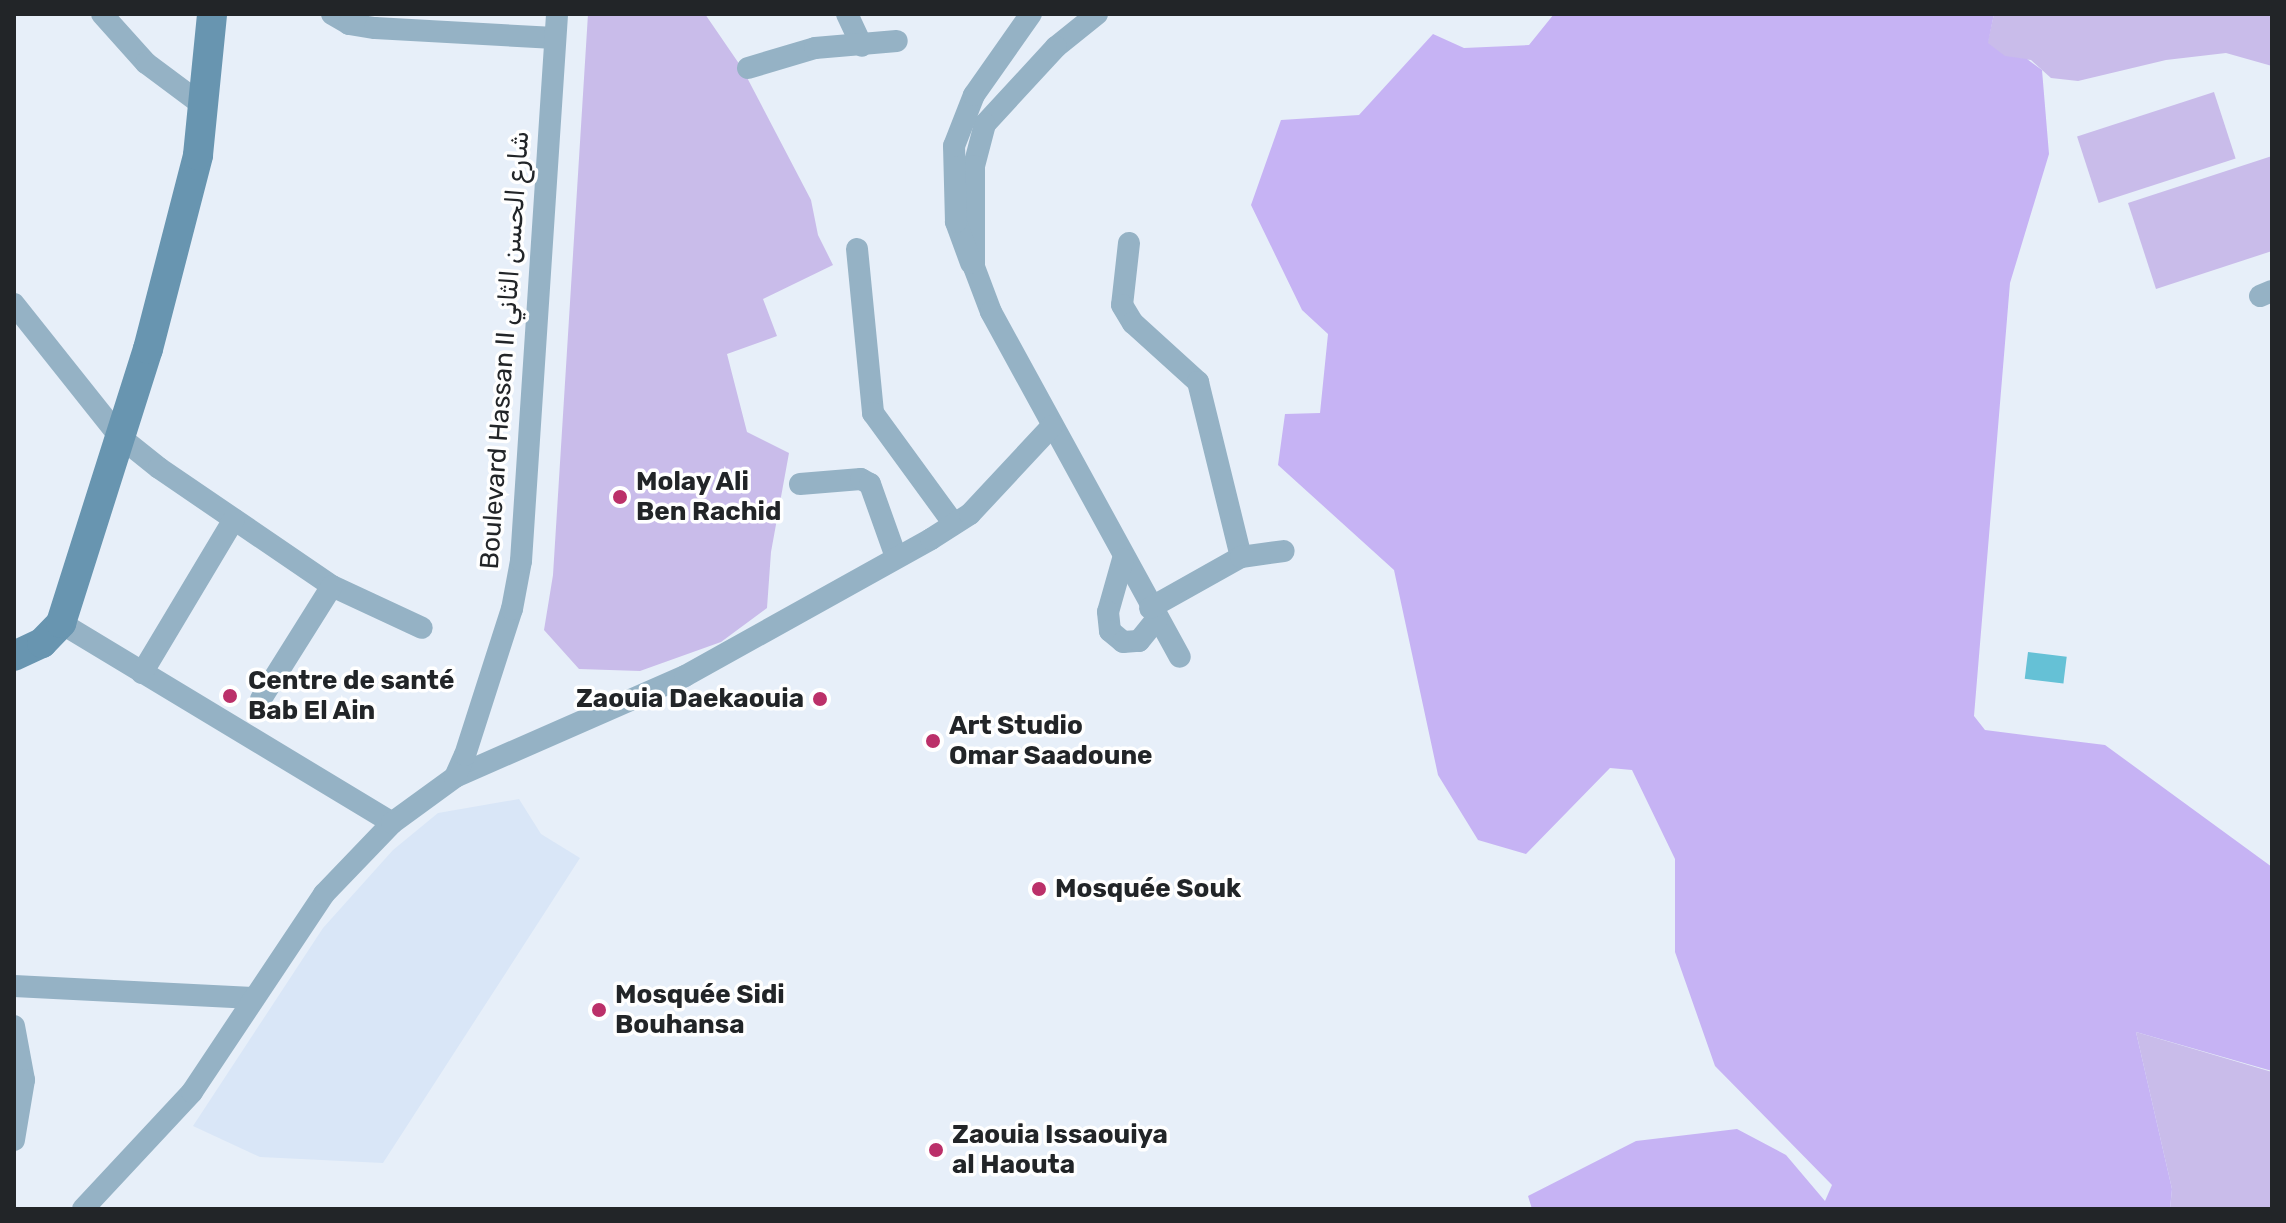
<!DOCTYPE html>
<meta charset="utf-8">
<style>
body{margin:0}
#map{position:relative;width:2286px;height:1223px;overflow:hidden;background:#e7eff9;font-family:Rubik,Vazirmatn,sans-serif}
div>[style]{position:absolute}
.built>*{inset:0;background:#d9e6f7}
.green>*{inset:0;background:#c9bcea;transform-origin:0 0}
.forest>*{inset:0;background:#c6b3f4}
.water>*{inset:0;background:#65c1d6;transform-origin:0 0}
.street>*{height:22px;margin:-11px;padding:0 11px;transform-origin:11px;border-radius:11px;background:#95b2c5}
.secondary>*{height:30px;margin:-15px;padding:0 15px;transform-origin:15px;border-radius:15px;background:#6895b0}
.dots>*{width:22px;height:22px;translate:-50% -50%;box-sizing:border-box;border:4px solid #fff;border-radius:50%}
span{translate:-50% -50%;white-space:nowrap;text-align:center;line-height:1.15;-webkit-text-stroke:7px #fff;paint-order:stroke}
.street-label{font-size:26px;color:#222528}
.poi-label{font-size:26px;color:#222528;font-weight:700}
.left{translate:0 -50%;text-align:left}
.right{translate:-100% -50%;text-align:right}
.frame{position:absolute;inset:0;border:16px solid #222528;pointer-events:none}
</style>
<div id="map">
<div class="built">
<i style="clip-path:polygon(519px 799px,541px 834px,580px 858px,383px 1163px,260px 1157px,193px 1126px,323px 928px,393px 850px,438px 813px)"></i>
</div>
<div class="green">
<i style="clip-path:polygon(588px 14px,705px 14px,742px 68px,811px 200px,818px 235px,833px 265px,763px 299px,777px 336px,727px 354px,747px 432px,789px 453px,771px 552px,767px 608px,721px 642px,640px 671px,579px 669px,544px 630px,553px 575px)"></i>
<i style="clip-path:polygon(1994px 14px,2272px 14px,2272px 66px,2226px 53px,2166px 60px,2078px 81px,2051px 78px,2031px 60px,2005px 57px,1987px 45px)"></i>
<i style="left:2214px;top:92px;width:70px;height:144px;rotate:72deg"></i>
<i style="clip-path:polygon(2272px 156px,2272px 251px,2156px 289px,2128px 203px)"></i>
<i style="clip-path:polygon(2136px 1032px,2272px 1072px,2272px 1209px,2170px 1209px,2172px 1189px)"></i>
</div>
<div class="forest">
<i style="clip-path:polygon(1554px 14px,1994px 14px,1988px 43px,2005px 56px,2027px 59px,2042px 70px,2049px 154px,2010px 283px,1974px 716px,1985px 730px,2105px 745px,2272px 867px,2272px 1071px,2136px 1032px,2172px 1189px,2170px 1209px,1532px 1209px,1528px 1196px,1636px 1141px,1737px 1129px,1786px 1155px,1825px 1201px,1832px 1185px,1715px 1066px,1675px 952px,1675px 859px,1632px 770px,1610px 768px,1526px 854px,1478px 840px,1438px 775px,1394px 570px,1278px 465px,1285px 414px,1320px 413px,1328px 334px,1302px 310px,1251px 205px,1281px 120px,1359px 115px,1433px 34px,1464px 48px,1529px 45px)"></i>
</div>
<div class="water">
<i style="left:2028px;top:652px;width:39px;height:27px;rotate:7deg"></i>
</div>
<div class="street">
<i style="left:102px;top:14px;width:66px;rotate:48.1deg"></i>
<i style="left:146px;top:63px;width:74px;rotate:36.7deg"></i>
<i style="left:332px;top:14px;width:20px;rotate:30deg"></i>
<i style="left:349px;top:24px;width:26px;rotate:9deg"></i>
<i style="left:375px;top:28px;width:180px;rotate:3.2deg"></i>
<i style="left:847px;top:14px;width:35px;rotate:65deg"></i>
<i style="left:1097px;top:14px;width:53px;rotate:141.2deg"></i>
<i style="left:1056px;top:47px;width:105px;rotate:132.7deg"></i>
<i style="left:985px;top:124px;width:43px;rotate:104.7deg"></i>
<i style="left:974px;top:166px;width:101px;rotate:90deg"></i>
<i style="left:974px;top:267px;width:48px;rotate:69.3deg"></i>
<i style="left:991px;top:312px;width:393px;rotate:61.3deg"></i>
<i style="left:748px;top:68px;width:70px;rotate:-16.6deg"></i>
<i style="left:815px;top:48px;width:82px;rotate:-4.9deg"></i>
<i style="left:1129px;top:243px;width:62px;rotate:96.4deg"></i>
<i style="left:1122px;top:305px;width:21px;rotate:59deg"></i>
<i style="left:1133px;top:323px;width:88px;rotate:42.2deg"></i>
<i style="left:1198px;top:382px;width:180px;rotate:76.2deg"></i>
<i style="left:857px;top:249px;width:165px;rotate:84.4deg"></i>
<i style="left:873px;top:413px;width:137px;rotate:53.9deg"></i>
<i style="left:971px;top:263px;width:44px;rotate:-110.1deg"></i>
<i style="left:956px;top:222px;width:76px;rotate:-91.5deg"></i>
<i style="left:954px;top:146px;width:55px;rotate:-68.6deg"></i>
<i style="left:974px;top:95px;width:99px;rotate:-54.9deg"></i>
<i style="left:2260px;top:296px;width:13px;rotate:-23deg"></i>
<i style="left:14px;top:304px;width:169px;rotate:51.5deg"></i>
<i style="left:119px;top:436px;width:51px;rotate:38.7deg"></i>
<i style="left:159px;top:468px;width:209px;rotate:34.3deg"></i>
<i style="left:332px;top:586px;width:99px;rotate:25deg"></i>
<i style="left:800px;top:484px;width:61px;rotate:-4.7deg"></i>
<i style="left:861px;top:479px;width:10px;rotate:29deg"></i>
<i style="left:870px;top:484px;width:77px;rotate:70.4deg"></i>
<i style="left:1123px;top:559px;width:55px;rotate:105.8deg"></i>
<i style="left:1108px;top:612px;width:19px;rotate:84deg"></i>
<i style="left:1110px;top:631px;width:17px;rotate:40deg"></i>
<i style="left:1123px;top:642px;width:16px;rotate:-4deg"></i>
<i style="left:1139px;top:641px;width:28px;rotate:-51deg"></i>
<i style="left:1150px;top:608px;width:104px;rotate:-29.3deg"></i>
<i style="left:1241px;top:557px;width:43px;rotate:-7.9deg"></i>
<i style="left:61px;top:623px;width:387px;rotate:31.1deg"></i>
<i style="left:142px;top:673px;width:179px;rotate:-59.1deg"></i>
<i style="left:261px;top:699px;width:133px;rotate:-57.9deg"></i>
<i style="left:455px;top:777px;width:251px;rotate:-23.7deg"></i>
<i style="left:685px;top:676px;width:282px;rotate:-29.1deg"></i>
<i style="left:931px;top:539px;width:46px;rotate:-32.7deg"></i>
<i style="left:970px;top:514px;width:120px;rotate:-47deg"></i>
<i style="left:14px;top:986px;width:239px;rotate:2.9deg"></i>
<i style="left:14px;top:1026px;width:55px;rotate:79.5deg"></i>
<i style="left:24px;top:1080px;width:61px;rotate:99.5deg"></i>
<i style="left:83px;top:1209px;width:160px;rotate:-47deg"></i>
<i style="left:192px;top:1092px;width:238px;rotate:-56.3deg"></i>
<i style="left:324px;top:894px;width:98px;rotate:-46.2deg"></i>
<i style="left:392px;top:823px;width:78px;rotate:-36.1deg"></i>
<i style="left:455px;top:777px;width:24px;rotate:-66deg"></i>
<i style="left:465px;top:755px;width:153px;rotate:-72.2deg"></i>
<i style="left:512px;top:609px;width:49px;rotate:-79.4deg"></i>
<i style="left:521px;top:561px;width:548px;rotate:-86.23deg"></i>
</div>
<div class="secondary">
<i style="left:14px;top:656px;width:31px;rotate:-25deg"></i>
<i style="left:42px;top:643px;width:28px;rotate:-46deg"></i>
<i style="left:61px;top:623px;width:287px;rotate:-72.4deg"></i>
<i style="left:148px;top:349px;width:200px;rotate:-75.5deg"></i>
<i style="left:198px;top:155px;width:142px;rotate:-84.3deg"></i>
</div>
<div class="dots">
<i style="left:620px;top:497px;background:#bb3069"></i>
<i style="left:230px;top:696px;background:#bb3069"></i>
<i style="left:820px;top:699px;background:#bb3069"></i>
<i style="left:933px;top:741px;background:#bb3069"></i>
<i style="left:1039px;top:889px;background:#bb3069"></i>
<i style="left:599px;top:1010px;background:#bb3069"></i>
<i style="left:936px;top:1150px;background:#bb3069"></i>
</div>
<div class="street-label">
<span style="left:505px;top:350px;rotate:-86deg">Boulevard Hassan II شارع الحسن الثاني</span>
</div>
<div class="poi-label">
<span class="left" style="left:636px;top:497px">Molay Ali<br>Ben Rachid</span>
<span class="left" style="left:248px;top:696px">Centre de santé<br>Bab El Ain</span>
<span class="right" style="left:804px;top:699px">Zaouia Daekaouia</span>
<span class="left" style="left:949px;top:741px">Art Studio<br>Omar Saadoune</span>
<span class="left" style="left:1055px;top:889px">Mosquée Souk</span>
<span class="left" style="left:615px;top:1010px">Mosquée Sidi<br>Bouhansa</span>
<span class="left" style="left:952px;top:1150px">Zaouia Issaouiya<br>al Haouta</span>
</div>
<div class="frame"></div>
</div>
